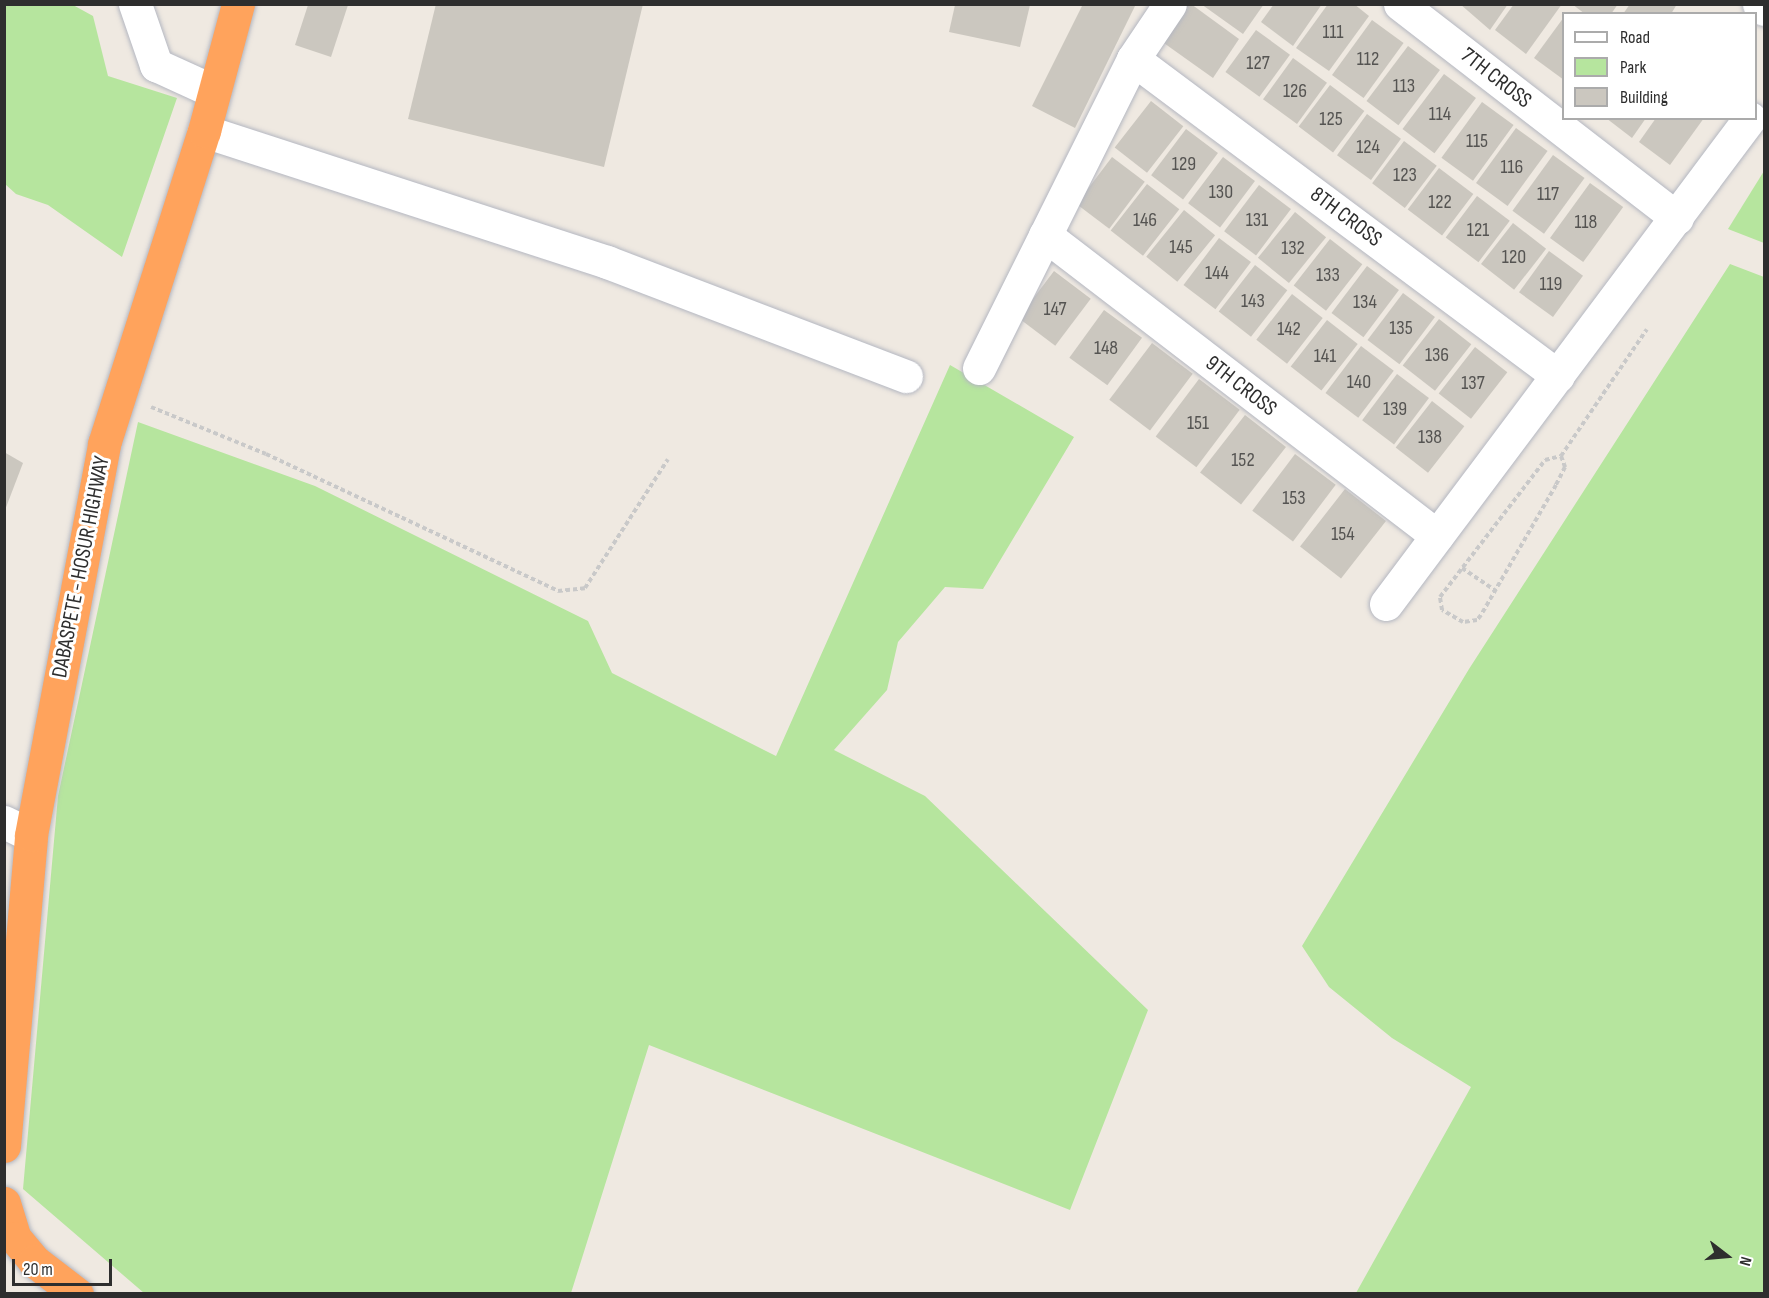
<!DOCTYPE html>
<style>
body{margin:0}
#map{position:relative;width:1769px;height:1298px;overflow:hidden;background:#efe9e1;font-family:"Sofia Sans Condensed",sans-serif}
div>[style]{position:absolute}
.green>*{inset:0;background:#b6e59e}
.building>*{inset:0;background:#cbc7bf;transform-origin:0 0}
.path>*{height:4px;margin-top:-2px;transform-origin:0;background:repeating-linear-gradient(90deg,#c9c9c9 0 4.5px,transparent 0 7.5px)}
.roads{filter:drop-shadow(0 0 2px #b4b7c1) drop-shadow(0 0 2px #b4b7c1)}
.minor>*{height:33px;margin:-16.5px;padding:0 16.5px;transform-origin:16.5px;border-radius:16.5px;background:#fff}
.highway>*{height:33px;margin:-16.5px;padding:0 16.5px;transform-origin:16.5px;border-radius:16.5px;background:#ffa35c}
span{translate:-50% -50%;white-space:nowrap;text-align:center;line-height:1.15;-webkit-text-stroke:6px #fff;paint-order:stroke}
.number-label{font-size:20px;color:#555452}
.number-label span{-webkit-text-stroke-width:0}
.street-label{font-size:22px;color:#2e2e2e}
.frame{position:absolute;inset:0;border:6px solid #2e2e2e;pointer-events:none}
.legend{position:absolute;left:1562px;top:12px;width:195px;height:108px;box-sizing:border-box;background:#fff;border:2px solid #ababab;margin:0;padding:8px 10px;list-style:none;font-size:18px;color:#2e2e2e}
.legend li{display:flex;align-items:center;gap:12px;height:30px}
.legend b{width:30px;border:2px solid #ababab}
.north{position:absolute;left:1697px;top:1226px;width:60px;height:60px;-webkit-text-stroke:4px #fff;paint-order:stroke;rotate:106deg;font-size:16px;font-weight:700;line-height:24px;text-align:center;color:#2e2e2e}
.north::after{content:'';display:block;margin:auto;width:21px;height:27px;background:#2e2e2e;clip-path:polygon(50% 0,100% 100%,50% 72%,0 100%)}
.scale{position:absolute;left:12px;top:1259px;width:100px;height:27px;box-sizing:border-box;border:3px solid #2e2e2e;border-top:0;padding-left:8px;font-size:18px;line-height:21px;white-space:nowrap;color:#2e2e2e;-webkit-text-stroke:4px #fff;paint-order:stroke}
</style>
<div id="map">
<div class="green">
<i style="clip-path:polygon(5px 4px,73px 5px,93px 16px,108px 76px,177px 98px,122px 257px,48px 205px,16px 194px,5px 184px)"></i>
<i style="clip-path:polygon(1764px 171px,1764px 243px,1728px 229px)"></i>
<i style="clip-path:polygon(1730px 264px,1764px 277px,1764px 1293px,1356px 1293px,1471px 1087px,1392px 1038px,1329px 987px,1302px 946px,1469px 669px)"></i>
<i style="clip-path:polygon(950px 365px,1074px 437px,983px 589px,945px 587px,898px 642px,887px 690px,834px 750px,925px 796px,1148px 1010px,1070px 1210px,649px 1045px,571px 1293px,144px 1293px,23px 1189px,58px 796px,138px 422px,315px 486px,588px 621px,612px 673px,776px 756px)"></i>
</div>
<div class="building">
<i style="clip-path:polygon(436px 4px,643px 4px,604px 167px,408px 119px)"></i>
<i style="clip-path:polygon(1083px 4px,1136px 4px,1075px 128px,1032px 106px)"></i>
<i style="clip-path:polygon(1176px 4px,1191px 4px,1239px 39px,1213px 78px,1154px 36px)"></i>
<i style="clip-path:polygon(1201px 4px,1264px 4px,1243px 34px)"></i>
<i style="clip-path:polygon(1274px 4px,1322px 4px,1293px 46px,1261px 22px)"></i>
<i style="clip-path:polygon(1328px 4px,1354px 4px,1369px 16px,1329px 71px,1296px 48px)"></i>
<i style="clip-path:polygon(1460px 4px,1508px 4px,1490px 30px)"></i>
<i style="clip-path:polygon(1514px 4px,1562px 4px,1526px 54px,1495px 30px)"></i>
<i style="clip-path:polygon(1572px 4px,1618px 4px,1611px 14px,1585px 14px)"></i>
<i style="clip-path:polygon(1630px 4px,1677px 4px,1671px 14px,1623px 14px)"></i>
<i style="clip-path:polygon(308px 5px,348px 5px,331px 57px,295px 45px)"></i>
<i style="clip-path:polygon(955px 5px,1030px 5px,1020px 47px,949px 32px)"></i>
<i style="clip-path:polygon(1564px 17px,1564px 80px,1534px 58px)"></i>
<i style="left:1372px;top:20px;width:39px;height:68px;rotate:36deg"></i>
<i style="left:1256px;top:30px;width:42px;height:52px;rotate:36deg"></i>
<i style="left:1408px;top:46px;width:40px;height:69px;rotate:37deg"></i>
<i style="left:1293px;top:58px;width:42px;height:51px;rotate:36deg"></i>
<i style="left:1444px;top:74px;width:40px;height:69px;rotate:37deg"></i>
<i style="left:1330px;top:85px;width:43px;height:52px;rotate:37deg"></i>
<i style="left:1151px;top:101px;width:41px;height:59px;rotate:38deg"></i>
<i style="left:1482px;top:102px;width:39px;height:69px;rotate:36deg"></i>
<i style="left:1367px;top:114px;width:42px;height:51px;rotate:36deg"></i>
<i style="clip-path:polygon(1606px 118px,1646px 118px,1632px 138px)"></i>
<i style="clip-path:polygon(1656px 118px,1704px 118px,1670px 165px,1639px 142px)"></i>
<i style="left:1516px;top:128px;width:39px;height:68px;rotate:36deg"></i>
<i style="left:1186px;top:129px;width:40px;height:58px;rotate:37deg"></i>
<i style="left:1404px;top:141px;width:41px;height:53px;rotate:37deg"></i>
<i style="left:1553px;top:155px;width:39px;height:69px;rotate:36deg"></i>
<i style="left:1112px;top:157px;width:41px;height:59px;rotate:37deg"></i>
<i style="left:1223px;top:157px;width:40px;height:58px;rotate:37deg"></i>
<i style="left:1439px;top:168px;width:43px;height:52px;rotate:37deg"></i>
<i style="left:1590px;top:183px;width:41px;height:68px;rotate:36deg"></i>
<i style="left:1147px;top:184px;width:41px;height:59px;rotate:38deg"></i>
<i style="left:1259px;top:185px;width:40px;height:58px;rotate:37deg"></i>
<i style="left:1477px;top:196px;width:41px;height:52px;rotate:37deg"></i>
<i style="left:1184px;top:210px;width:40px;height:60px;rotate:39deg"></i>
<i style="left:1295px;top:212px;width:40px;height:59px;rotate:39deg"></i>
<i style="left:1513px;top:223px;width:42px;height:52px;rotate:38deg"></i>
<i style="left:1219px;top:238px;width:40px;height:59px;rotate:37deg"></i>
<i style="left:1330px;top:239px;width:41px;height:59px;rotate:38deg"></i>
<i style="left:1549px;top:251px;width:42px;height:51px;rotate:36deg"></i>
<i style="left:1255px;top:265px;width:41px;height:59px;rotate:38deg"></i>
<i style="left:1367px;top:266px;width:40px;height:59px;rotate:37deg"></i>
<i style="left:1054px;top:271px;width:46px;height:59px;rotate:37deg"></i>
<i style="left:1403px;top:293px;width:40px;height:59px;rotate:37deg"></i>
<i style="left:1292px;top:294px;width:39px;height:58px;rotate:38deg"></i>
<i style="left:1104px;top:310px;width:47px;height:59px;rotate:36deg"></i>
<i style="left:1439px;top:319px;width:41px;height:59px;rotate:38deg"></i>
<i style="left:1327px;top:320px;width:39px;height:59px;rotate:38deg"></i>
<i style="left:1152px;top:343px;width:51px;height:71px;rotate:37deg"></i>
<i style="left:1361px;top:346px;width:41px;height:59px;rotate:37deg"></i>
<i style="left:1475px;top:347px;width:41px;height:59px;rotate:38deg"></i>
<i style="left:1397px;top:374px;width:40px;height:58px;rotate:37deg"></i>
<i style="left:1199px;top:379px;width:51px;height:72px;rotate:37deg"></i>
<i style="left:1432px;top:401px;width:41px;height:59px;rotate:38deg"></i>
<i style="left:1245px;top:415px;width:52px;height:73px;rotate:38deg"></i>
<i style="clip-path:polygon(4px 452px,23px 463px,5px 510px,4px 510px)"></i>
<i style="left:1295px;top:454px;width:51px;height:71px;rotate:37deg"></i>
<i style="left:1345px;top:489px;width:52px;height:73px;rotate:38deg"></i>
</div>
<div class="path">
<i style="left:151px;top:407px;width:124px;rotate:22.2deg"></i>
<i style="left:266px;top:454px;width:323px;rotate:25.1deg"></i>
<i style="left:558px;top:591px;width:27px;rotate:-6deg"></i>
<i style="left:585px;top:588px;width:153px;rotate:-57.2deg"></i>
<i style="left:1561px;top:456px;width:12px;rotate:70deg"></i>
<i style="left:1565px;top:467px;width:20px;rotate:117deg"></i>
<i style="left:1556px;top:485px;width:150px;rotate:120deg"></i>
<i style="left:1481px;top:615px;width:6px;rotate:129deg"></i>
<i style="left:1477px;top:620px;width:14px;rotate:172deg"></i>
<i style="left:1463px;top:622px;width:24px;rotate:-150deg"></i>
<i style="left:1442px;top:610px;width:13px;rotate:-99deg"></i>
<i style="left:1440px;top:597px;width:173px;rotate:-52.5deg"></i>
<i style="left:1545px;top:460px;width:16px;rotate:-14deg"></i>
<i style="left:1561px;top:456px;width:153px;rotate:-55.9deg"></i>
<i style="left:1462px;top:568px;width:40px;rotate:34deg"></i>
</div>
<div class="roads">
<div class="minor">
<i style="left:135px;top:4px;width:65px;rotate:71deg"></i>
<i style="left:156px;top:65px;width:63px;rotate:24.5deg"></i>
<i style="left:1400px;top:4px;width:350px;rotate:37.7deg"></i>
<i style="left:1759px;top:4px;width:7px;rotate:45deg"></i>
<i style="left:1133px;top:59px;width:530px;rotate:36.72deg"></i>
<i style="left:204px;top:131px;width:424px;rotate:18deg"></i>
<i style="left:607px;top:262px;width:320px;rotate:20.9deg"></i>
<i style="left:1045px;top:235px;width:494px;rotate:37.5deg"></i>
<i style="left:979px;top:368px;width:345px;rotate:-63.5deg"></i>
<i style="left:1133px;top:59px;width:66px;rotate:-56.1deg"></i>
<i style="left:1386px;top:604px;width:607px;rotate:-53.17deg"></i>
<i style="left:4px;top:822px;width:30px;rotate:26deg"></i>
</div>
<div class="highway">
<i style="left:4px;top:1146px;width:312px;rotate:-85deg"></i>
<i style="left:31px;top:835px;width:398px;rotate:-79.4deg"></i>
<i style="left:104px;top:444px;width:329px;rotate:-72.3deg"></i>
<i style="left:204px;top:131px;width:131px;rotate:-75deg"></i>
<i style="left:4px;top:1203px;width:37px;rotate:73deg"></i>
<i style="left:15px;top:1238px;width:30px;rotate:50deg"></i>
<i style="left:34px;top:1261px;width:54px;rotate:37.5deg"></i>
</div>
</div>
<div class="number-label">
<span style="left:1333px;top:32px">111</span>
<span style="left:1368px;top:59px">112</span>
<span style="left:1258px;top:63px">127</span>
<span style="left:1404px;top:86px">113</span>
<span style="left:1295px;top:91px">126</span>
<span style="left:1440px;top:114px">114</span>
<span style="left:1331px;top:119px">125</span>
<span style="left:1477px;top:141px">115</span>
<span style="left:1368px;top:147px">124</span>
<span style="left:1184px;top:164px">129</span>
<span style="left:1512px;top:167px">116</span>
<span style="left:1405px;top:175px">123</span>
<span style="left:1221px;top:192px">130</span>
<span style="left:1548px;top:194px">117</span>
<span style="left:1440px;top:202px">122</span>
<span style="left:1145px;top:220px">146</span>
<span style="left:1257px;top:220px">131</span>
<span style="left:1586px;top:222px">118</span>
<span style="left:1478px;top:230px">121</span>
<span style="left:1181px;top:247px">145</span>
<span style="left:1293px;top:248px">132</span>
<span style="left:1514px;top:257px">120</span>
<span style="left:1217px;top:273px">144</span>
<span style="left:1328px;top:275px">133</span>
<span style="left:1551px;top:284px">119</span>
<span style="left:1253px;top:301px">143</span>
<span style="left:1365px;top:302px">134</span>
<span style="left:1055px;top:309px">147</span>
<span style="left:1401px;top:328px">135</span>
<span style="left:1289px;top:329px">142</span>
<span style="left:1106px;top:348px">148</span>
<span style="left:1437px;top:355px">136</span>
<span style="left:1325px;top:356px">141</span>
<span style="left:1359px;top:382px">140</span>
<span style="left:1473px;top:383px">137</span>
<span style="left:1395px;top:409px">139</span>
<span style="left:1198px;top:423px">151</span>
<span style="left:1430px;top:437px">138</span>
<span style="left:1243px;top:460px">152</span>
<span style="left:1294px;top:498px">153</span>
<span style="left:1343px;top:534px">154</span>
</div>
<div class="street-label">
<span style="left:1496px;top:78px;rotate:38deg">7TH CROSS</span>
<span style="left:1346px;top:217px;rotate:37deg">8TH CROSS</span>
<span style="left:1241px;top:386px;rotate:38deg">9TH CROSS</span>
<span style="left:81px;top:567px;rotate:-79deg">DABASPETE - HOSUR HIGHWAY</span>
</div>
<div class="frame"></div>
<ul class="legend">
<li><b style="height:8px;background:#fff"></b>Road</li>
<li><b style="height:16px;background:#b6e59e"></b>Park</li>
<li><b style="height:16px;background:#cbc7bf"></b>Building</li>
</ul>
<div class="north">N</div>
<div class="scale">20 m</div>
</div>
